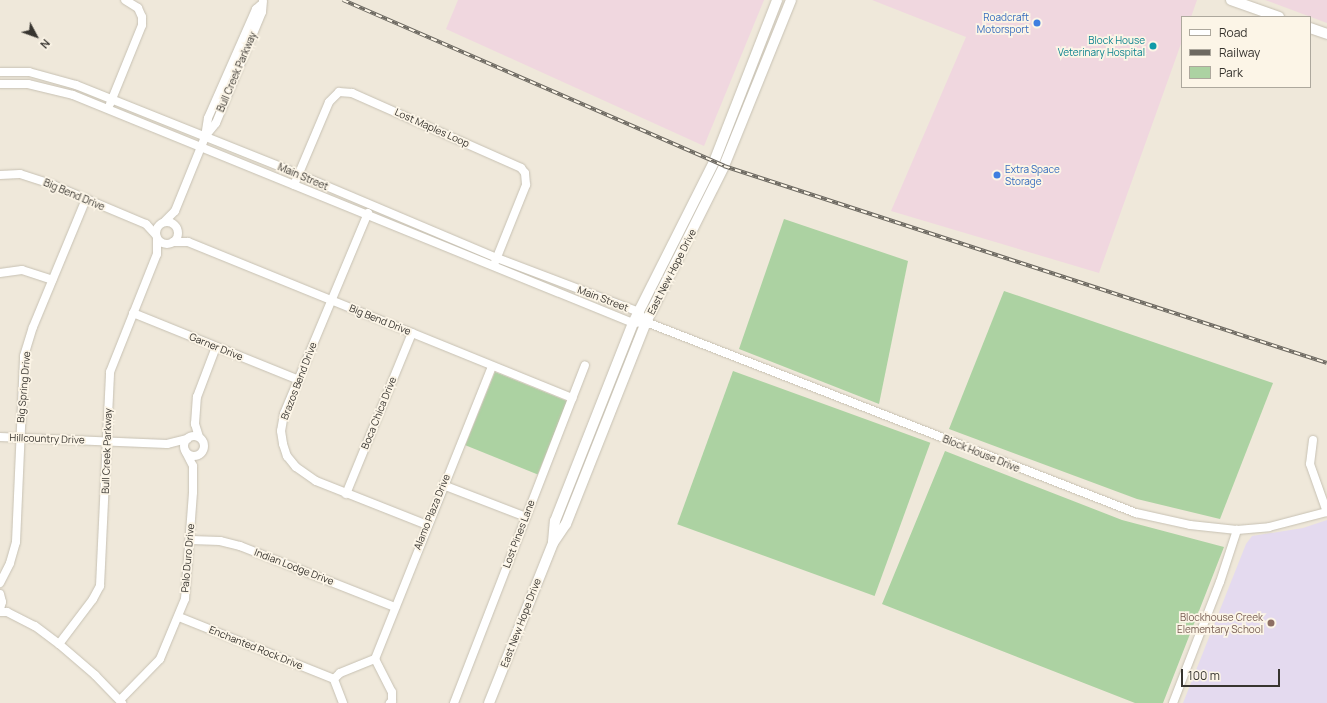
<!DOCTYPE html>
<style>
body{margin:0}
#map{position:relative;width:1327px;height:703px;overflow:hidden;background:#efe8da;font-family:Manrope,sans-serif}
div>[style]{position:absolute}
.commercial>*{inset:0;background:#f0d7df}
.education>*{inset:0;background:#e4daef}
.green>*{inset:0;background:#acd2a2;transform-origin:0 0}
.roads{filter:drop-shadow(0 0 1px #c7c1b3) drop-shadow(0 0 1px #c7c1b3)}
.minor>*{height:8px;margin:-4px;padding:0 4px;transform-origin:4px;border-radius:4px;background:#fff}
.minor>.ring{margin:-4px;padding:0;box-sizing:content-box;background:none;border:8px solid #fff;border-radius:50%}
.major>*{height:10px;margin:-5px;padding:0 5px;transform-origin:5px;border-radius:5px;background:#fff}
.rail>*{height:3.5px;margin-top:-1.75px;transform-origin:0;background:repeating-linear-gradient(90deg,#fcf5e7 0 6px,#6d6961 0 12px);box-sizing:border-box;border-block:1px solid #6d6961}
.dots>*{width:11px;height:11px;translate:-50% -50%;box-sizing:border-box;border:2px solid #fcf5e7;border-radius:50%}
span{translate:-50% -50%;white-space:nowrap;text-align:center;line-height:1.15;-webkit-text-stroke:3.5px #fcf5e7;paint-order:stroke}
.shop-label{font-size:10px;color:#366cbe}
.right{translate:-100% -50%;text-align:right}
.left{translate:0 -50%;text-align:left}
.culture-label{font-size:10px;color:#0d838f}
.street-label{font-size:10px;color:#37342f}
.education-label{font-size:10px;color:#785e54}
.legend{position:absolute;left:1181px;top:16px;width:130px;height:72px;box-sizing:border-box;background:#fcf5e7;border:1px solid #ada89d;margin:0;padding:5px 7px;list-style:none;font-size:12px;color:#37342f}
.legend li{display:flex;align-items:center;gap:8px;height:20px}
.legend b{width:20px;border:1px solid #ada89d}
.north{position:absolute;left:16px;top:16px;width:40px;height:40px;-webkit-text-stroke:3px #fcf5e7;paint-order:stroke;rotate:131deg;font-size:11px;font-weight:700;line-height:16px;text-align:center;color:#37342f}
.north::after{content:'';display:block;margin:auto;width:14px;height:18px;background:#37342f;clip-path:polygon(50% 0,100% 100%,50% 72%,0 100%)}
.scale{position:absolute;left:1181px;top:669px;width:99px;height:18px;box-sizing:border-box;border:2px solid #37342f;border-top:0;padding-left:5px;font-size:12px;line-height:14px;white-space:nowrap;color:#37342f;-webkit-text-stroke:3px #fcf5e7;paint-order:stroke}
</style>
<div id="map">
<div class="commercial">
<i style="clip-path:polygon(458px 0,764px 0,704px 146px,446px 29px)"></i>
<i style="clip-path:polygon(872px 0,1197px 0,1191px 17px,1182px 17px,1182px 41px,1099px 273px,891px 211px,966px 37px)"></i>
<i style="clip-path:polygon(1265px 0,1327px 0,1327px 23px)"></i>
</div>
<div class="education">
<i style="clip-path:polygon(1327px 520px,1327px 703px,1183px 703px,1246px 544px,1252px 536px,1303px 528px)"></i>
</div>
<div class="green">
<i style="clip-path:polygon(784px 219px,908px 261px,879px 404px,739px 349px)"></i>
<i style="clip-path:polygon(1004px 291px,1273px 383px,1220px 519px,1137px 499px,949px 429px)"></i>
<i style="left:733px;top:371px;width:210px;height:163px;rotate:20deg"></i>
<i style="left:495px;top:372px;width:78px;height:79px;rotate:22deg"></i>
<i style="clip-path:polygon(945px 451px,1122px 520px,1224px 547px,1163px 703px,1135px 703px,882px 604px)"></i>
</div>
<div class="roads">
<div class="minor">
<i style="left:0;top:72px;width:29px"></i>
<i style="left:29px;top:72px;width:49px;rotate:15.5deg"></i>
<i style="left:76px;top:85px;width:239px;rotate:21.8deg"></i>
<i style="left:298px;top:174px;width:216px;rotate:22.9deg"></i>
<i style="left:497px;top:258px;width:152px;rotate:20.8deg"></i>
<i style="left:639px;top:312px;width:6px;rotate:59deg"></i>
<i style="left:0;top:84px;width:28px"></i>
<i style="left:28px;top:84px;width:46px;rotate:13.7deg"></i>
<i style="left:73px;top:95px;width:605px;rotate:22.15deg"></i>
<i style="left:633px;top:323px;width:13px;rotate:-4deg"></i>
<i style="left:646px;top:322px;width:526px;rotate:21.3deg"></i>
<i style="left:1136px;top:513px;width:55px;rotate:12.5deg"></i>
<i style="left:1190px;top:525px;width:47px;rotate:6.1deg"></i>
<i style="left:1237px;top:530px;width:32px;rotate:-5deg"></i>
<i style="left:1269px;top:527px;width:60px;rotate:-14.5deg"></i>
<i style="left:110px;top:104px;width:85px;rotate:-67.9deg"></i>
<i style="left:142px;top:25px;width:8px;rotate:-90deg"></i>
<i style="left:142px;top:17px;width:10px;rotate:-114deg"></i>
<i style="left:138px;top:8px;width:15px;rotate:-148deg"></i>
<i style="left:207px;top:134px;width:14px;rotate:-51deg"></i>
<i style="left:216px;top:123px;width:120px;rotate:-67.5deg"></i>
<i style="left:262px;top:12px;width:11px;rotate:-85deg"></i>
<i style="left:0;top:175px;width:20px;rotate:-3deg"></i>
<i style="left:20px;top:174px;width:35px;rotate:18deg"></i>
<i style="left:53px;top:185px;width:101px;rotate:22.8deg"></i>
<i style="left:146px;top:224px;width:13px;rotate:48deg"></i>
<i style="left:294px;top:185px;width:90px;rotate:-67.1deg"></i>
<i style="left:329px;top:102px;width:14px;rotate:-45deg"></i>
<i style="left:339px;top:92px;width:13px;rotate:4deg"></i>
<i style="left:352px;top:93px;width:185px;rotate:23.9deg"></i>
<i style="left:521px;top:168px;width:6px;rotate:51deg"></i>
<i style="left:525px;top:173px;width:12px;rotate:85deg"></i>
<i style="left:526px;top:185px;width:83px;rotate:111.9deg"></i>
<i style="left:368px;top:213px;width:218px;rotate:112.7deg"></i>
<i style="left:284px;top:414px;width:17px;rotate:100deg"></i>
<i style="left:281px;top:431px;width:13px;rotate:81deg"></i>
<i style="left:283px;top:444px;width:13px;rotate:72deg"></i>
<i style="left:287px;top:456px;width:14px;rotate:51deg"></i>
<i style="left:296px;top:467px;width:24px;rotate:35deg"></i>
<i style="left:316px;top:481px;width:119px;rotate:21.6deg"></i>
<i style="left:165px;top:221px;width:14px;rotate:-45deg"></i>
<i style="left:175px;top:211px;width:80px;rotate:-67.9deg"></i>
<i style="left:205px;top:137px;width:19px;rotate:-81deg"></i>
<i style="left:208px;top:118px;width:119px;rotate:-66.2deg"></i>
<i style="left:256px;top:9px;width:6px;rotate:-39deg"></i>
<i class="ring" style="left:156px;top:222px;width:14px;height:14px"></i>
<i style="left:173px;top:242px;width:15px"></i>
<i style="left:188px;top:242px;width:415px;rotate:22.1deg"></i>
<i style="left:0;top:273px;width:22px;rotate:-8deg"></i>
<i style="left:22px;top:270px;width:32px;rotate:18deg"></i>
<i style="left:133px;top:313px;width:179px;rotate:22deg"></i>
<i class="ring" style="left:184px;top:436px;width:12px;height:12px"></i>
<i style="left:0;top:437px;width:167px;rotate:2.4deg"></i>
<i style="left:167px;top:444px;width:21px;rotate:-14deg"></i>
<i style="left:199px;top:437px;width:14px;rotate:-107deg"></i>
<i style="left:195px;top:424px;width:27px;rotate:-86deg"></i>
<i style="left:197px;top:397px;width:53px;rotate:-69.2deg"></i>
<i style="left:1313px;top:440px;width:24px;rotate:97deg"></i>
<i style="left:1310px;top:464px;width:51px;rotate:70.5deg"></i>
<i style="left:443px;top:485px;width:89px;rotate:21.1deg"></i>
<i style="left:346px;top:494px;width:174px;rotate:-67.7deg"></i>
<i style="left:191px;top:540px;width:29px;rotate:2deg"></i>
<i style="left:220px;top:541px;width:21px;rotate:14deg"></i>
<i style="left:240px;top:546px;width:167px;rotate:21.5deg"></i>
<i style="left:0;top:583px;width:22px;rotate:-63deg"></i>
<i style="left:10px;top:563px;width:22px;rotate:-74deg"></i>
<i style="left:16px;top:542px;width:186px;rotate:-87.5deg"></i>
<i style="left:24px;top:356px;width:30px;rotate:-73deg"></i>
<i style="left:33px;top:327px;width:139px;rotate:-67.5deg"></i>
<i style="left:0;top:594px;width:8px;rotate:76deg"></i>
<i style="left:2px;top:602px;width:7px;rotate:106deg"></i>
<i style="left:0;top:612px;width:7px"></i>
<i style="left:7px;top:612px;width:31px;rotate:27deg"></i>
<i style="left:35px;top:626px;width:30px;rotate:37deg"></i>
<i style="left:59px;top:644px;width:48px;rotate:40.7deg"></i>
<i style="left:95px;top:675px;width:39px;rotate:46deg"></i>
<i style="left:179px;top:617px;width:167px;rotate:21.8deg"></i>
<i style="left:59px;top:644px;width:56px;rotate:-52.9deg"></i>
<i style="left:93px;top:599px;width:15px;rotate:-62deg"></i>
<i style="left:100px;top:586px;width:214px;rotate:-87.3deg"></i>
<i style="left:110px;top:372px;width:127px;rotate:-68.3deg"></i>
<i style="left:157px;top:254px;width:16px;rotate:-90deg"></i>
<i style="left:375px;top:659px;width:315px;rotate:-68.2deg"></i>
<i style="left:120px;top:700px;width:57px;rotate:-45.7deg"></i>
<i style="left:160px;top:659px;width:65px;rotate:-67.4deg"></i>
<i style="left:185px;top:599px;width:107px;rotate:-85.7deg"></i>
<i style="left:193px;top:492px;width:26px;rotate:-90deg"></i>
<i style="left:193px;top:466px;width:16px;rotate:-117deg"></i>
<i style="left:343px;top:703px;width:26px;rotate:-111deg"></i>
<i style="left:334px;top:679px;width:8px;rotate:-45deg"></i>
<i style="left:340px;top:673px;width:38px;rotate:-22deg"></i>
<i style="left:375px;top:659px;width:37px;rotate:63deg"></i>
<i style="left:392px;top:692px;width:9px;rotate:90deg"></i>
<i style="left:392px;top:701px;width:3px;rotate:135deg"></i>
<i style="left:454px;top:703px;width:362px;rotate:-68.8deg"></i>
<i style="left:1173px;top:703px;width:130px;rotate:-68.8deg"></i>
<i style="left:1220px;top:582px;width:55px;rotate:-71.9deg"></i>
</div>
<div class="major">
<i style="left:1231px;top:0;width:51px;rotate:19.5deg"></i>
<i style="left:1310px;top:28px;width:18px;rotate:19deg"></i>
<i style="left:553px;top:542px;width:21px;rotate:-85deg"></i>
<i style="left:555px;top:521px;width:213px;rotate:-68.5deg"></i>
<i style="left:633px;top:323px;width:180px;rotate:-63.3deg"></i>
<i style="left:714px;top:162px;width:174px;rotate:-68.7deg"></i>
<i style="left:489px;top:703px;width:172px;rotate:-68.2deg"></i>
<i style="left:553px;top:543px;width:23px;rotate:-56deg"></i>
<i style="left:566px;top:524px;width:217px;rotate:-68.4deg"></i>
<i style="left:646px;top:322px;width:174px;rotate:-63.4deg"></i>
<i style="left:724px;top:166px;width:179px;rotate:-68deg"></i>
</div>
</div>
<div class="rail">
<i style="left:343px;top:0;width:416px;rotate:23.5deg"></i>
<i style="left:724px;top:166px;width:634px;rotate:18.09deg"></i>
</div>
<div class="dots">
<i style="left:1037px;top:23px;background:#3f7fe0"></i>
<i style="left:1153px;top:46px;background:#0f9aa8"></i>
<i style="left:997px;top:175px;background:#3f7fe0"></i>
<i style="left:1271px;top:623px;background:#8d6e63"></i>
</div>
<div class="shop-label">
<span class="right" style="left:1029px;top:23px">Roadcraft<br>Motorsport</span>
<span class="left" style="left:1005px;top:175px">Extra Space<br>Storage</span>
</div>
<div class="culture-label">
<span class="right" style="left:1145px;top:46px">Block House<br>Veterinary Hospital</span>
</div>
<div class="street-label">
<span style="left:237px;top:72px;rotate:-67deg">Bull Creek Parkway</span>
<span style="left:432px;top:128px;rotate:24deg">Lost Maples Loop</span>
<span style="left:303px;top:177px;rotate:23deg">Main Street</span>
<span style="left:74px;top:195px;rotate:23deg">Big Bend Drive</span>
<span style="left:672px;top:272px;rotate:-63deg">East New Hope Drive</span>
<span style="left:603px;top:299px;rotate:21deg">Main Street</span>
<span style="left:380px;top:320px;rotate:22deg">Big Bend Drive</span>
<span style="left:216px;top:347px;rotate:22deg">Garner Drive</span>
<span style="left:299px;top:381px;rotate:-69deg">Brazos Bend Drive</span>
<span style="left:24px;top:387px;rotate:-85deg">Big Spring Drive</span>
<span style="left:379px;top:413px;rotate:-68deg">Boca Chica Drive</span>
<span style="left:47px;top:439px;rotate:2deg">Hillcountry Drive</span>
<span style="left:107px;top:451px;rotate:-88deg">Bull Creek Parkway</span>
<span style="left:981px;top:454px;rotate:22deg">Block House Drive</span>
<span style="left:432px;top:512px;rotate:-68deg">Alamo Plaza Drive</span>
<span style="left:519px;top:534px;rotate:-69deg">Lost Pines Lane</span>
<span style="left:188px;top:558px;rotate:-85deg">Palo Duro Drive</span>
<span style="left:294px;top:567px;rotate:21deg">Indian Lodge Drive</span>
<span style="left:521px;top:623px;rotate:-69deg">East New Hope Drive</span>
<span style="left:256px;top:648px;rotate:22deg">Enchanted Rock Drive</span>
</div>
<div class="education-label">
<span class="right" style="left:1263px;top:623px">Blockhouse Creek<br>Elementary School</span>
</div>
<ul class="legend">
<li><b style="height:5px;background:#fff"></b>Road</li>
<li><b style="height:5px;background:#6d6961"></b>Railway</li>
<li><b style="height:11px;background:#acd2a2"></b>Park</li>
</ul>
<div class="north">N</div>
<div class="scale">100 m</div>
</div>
